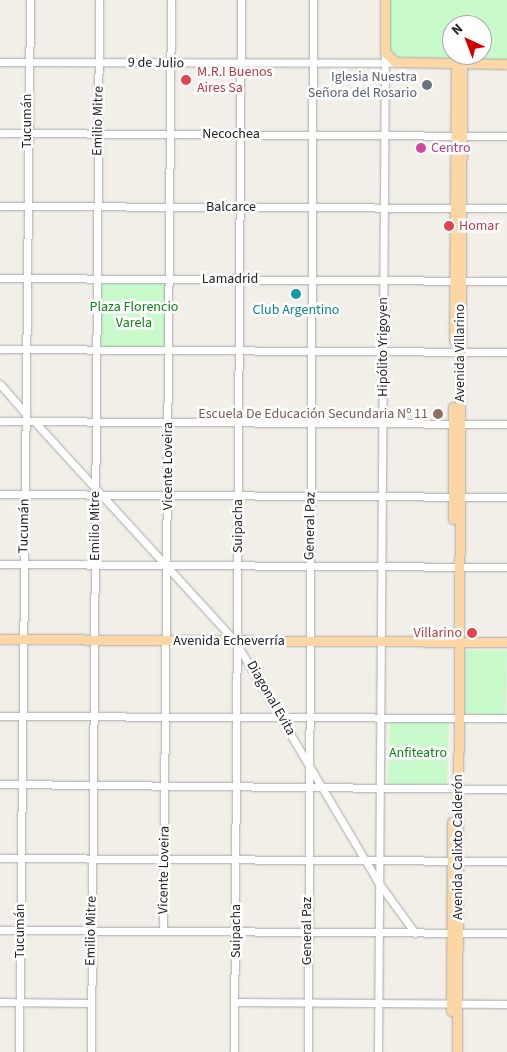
<!DOCTYPE html>
<meta charset="utf-8">
<style>
body{margin:0}
#map{position:relative;width:507px;height:1052px;overflow:hidden;background:#f2efe9;font-family:"Source Sans 3",sans-serif}
div>[style]{position:absolute}
.park>*{inset:0;background:#c8facc;transform-origin:0 0}
.roads{filter:drop-shadow(0 0 1px #a9a9a9) drop-shadow(0 0 1px #a9a9a9)}
.minor>*{height:7px;margin:-3.5px;padding:0 3.5px;transform-origin:3.5px;border-radius:3.5px;background:#fff}
.major>*{height:9px;margin:-4.5px;padding:0 4.5px;transform-origin:4.5px;border-radius:4.5px;background:#fcd6a4}
.dots>*{width:14px;height:14px;translate:-50% -50%;box-sizing:border-box;border:2px solid #fff;border-radius:50%}
span{translate:-50% -50%;white-space:nowrap;text-align:center;line-height:1.15;-webkit-text-stroke:5px #fff;paint-order:stroke}
.street-label{font-size:14px;color:#222}
.health-label{font-size:14px;color:#be3a42}
.left{translate:0 -50%;text-align:left}
.right{translate:-100% -50%;text-align:right}
.worship-label{font-size:14px;color:#5b616d}
.hotel-label{font-size:14px;color:#b23c85}
.park-label{font-size:14px;color:#0c8416}
.culture-label{font-size:14px;color:#0d838f}
.education-label{font-size:14px;color:#785e54}
.north{position:absolute;left:442px;top:15px;width:50px;height:50px;box-sizing:border-box;background:#fff;border:1px solid #a7a7a7;border-radius:50%;rotate:317deg;font-size:14px;font-weight:700;line-height:20px;text-align:center;color:#222}
.north::after{content:'';display:block;margin:auto;width:18px;height:22px;background:#d40000;clip-path:polygon(50% 0,100% 100%,50% 72%,0 100%)}
</style>
<div id="map">
<div class="park">
<i style="clip-path:polygon(evenodd,390px 0,507px 0,507px 60px,401px 60px,390px 49px,390px 0,452px 25px,482px 25px,482px 55px,452px 55px,452px 25px)"></i>
<i style="left:101px;top:283px;width:68px;height:64px"></i>
<i style="left:463px;top:650px;width:44px;height:64px;rotate:1deg"></i>
<i style="left:390px;top:720px;width:59px;height:64px;rotate:2deg"></i>
</div>
<div class="roads">
<div class="minor">
<i style="left:0;top:62px;width:398px;rotate:0.1deg"></i>
<i style="left:0;top:133px;width:507px;rotate:0.34deg"></i>
<i style="left:0;top:206px;width:507px;rotate:0.23deg"></i>
<i style="left:0;top:278px;width:507px;rotate:0.34deg"></i>
<i style="left:0;top:349px;width:507px;rotate:0.34deg"></i>
<i style="left:0;top:384px;width:40px;rotate:49deg"></i>
<i style="left:0;top:421px;width:507px;rotate:0.34deg"></i>
<i style="left:34px;top:421px;width:298px;rotate:47.6deg"></i>
<i style="left:235px;top:641px;width:280px;rotate:59.3deg"></i>
<i style="left:378px;top:882px;width:63px;rotate:54deg"></i>
<i style="left:0;top:494px;width:507px;rotate:0.34deg"></i>
<i style="left:0;top:564px;width:507px;rotate:0.34deg"></i>
<i style="left:0;top:716px;width:507px;rotate:0.23deg"></i>
<i style="left:0;top:784px;width:507px;rotate:0.57deg"></i>
<i style="left:0;top:858px;width:507px;rotate:0.34deg"></i>
<i style="left:0;top:930px;width:507px;rotate:0.34deg"></i>
<i style="left:163px;top:931px;width:931px;rotate:-89.51deg"></i>
<i style="left:0;top:1002px;width:90px;rotate:0.6deg"></i>
<i style="left:235px;top:1002px;width:272px;rotate:0.4deg"></i>
<i style="left:19px;top:1052px;width:1052px;rotate:-89.4deg"></i>
<i style="left:91px;top:1052px;width:1052px;rotate:-89.56deg"></i>
<i style="left:234px;top:1052px;width:1052px;rotate:-89.62deg"></i>
<i style="left:308px;top:1052px;width:1052px;rotate:-89.73deg"></i>
<i style="left:378px;top:1052px;width:1000px;rotate:-89.6deg"></i>
</div>
<div class="major">
<i style="left:385px;top:0;width:52px;rotate:90deg"></i>
<i style="left:385px;top:52px;width:14px;rotate:45deg"></i>
<i style="left:395px;top:62px;width:112px;rotate:1deg"></i>
<i style="left:454px;top:341px;width:277px;rotate:-89.6deg"></i>
<i style="left:453px;top:519px;width:112px;rotate:-90deg"></i>
<i style="left:0;top:639px;width:507px;rotate:0.34deg"></i>
<i style="left:451px;top:1011px;width:189px;rotate:-89.7deg"></i>
<i style="left:457px;top:1052px;width:988px;rotate:-89.71deg"></i>
</div>
</div>
<div class="dots">
<i style="left:186px;top:80px;background:#e0444e"></i>
<i style="left:427px;top:85px;background:#6b7280"></i>
<i style="left:421px;top:148px;background:#d1479c"></i>
<i style="left:449px;top:226px;background:#e0444e"></i>
<i style="left:296px;top:294px;background:#0f9aa8"></i>
<i style="left:438px;top:414px;background:#8d6e63"></i>
<i style="left:472px;top:633px;background:#e0444e"></i>
</div>
<div class="street-label">
<span style="left:156px;top:63px;rotate:1deg">9 de Julio</span>
<span style="left:27px;top:121px;rotate:-90deg">Tucumán</span>
<span style="left:98px;top:121px;rotate:-89deg">Emilio Mitre</span>
<span style="left:231px;top:134px">Necochea</span>
<span style="left:231px;top:207px">Balcarce</span>
<span style="left:230px;top:279px">Lamadrid</span>
<span style="left:383px;top:347px;rotate:-90deg">Hipólito Yrigoyen</span>
<span style="left:460px;top:353px;rotate:-90deg">Avenida Villarino</span>
<span style="left:168px;top:466px;rotate:-90deg">Vicente Loveira</span>
<span style="left:24px;top:526px;rotate:-89deg">Tucumán</span>
<span style="left:95px;top:526px;rotate:-90deg">Emilio Mitre</span>
<span style="left:238px;top:526px;rotate:-90deg">Suipacha</span>
<span style="left:310px;top:526px;rotate:-89deg">General Paz</span>
<span style="left:229px;top:641px">Avenida Echeverría</span>
<span style="left:271px;top:698px;rotate:60deg">Diagonal Evita</span>
<span style="left:458px;top:847px;rotate:-90deg">Avenida Calixto Calderón</span>
<span style="left:164px;top:870px;rotate:-89deg">Vicente Loveira</span>
<span style="left:20px;top:931px;rotate:-90deg">Tucumán</span>
<span style="left:91px;top:931px;rotate:-89deg">Emilio Mitre</span>
<span style="left:236px;top:931px;rotate:-90deg">Suipacha</span>
<span style="left:307px;top:931px;rotate:-90deg">General Paz</span>
</div>
<div class="health-label">
<span class="left" style="left:197px;top:80px">M.R.I Buenos<br>Aires Sa</span>
<span class="left" style="left:459px;top:226px">Homar</span>
<span class="right" style="left:462px;top:633px">Villarino</span>
</div>
<div class="worship-label">
<span class="right" style="left:417px;top:85px">Iglesia Nuestra<br>Señora del Rosario</span>
</div>
<div class="hotel-label">
<span class="left" style="left:431px;top:148px">Centro</span>
</div>
<div class="park-label">
<span style="left:134px;top:315px">Plaza Florencio<br>Varela</span>
<span style="left:418px;top:753px">Anfiteatro</span>
</div>
<div class="culture-label">
<span style="left:296px;top:310px">Club Argentino</span>
</div>
<div class="education-label">
<span class="right" style="left:428px;top:414px">Escuela De Educación Secundaria Nº 11</span>
</div>
<div class="north">N</div>
</div>
